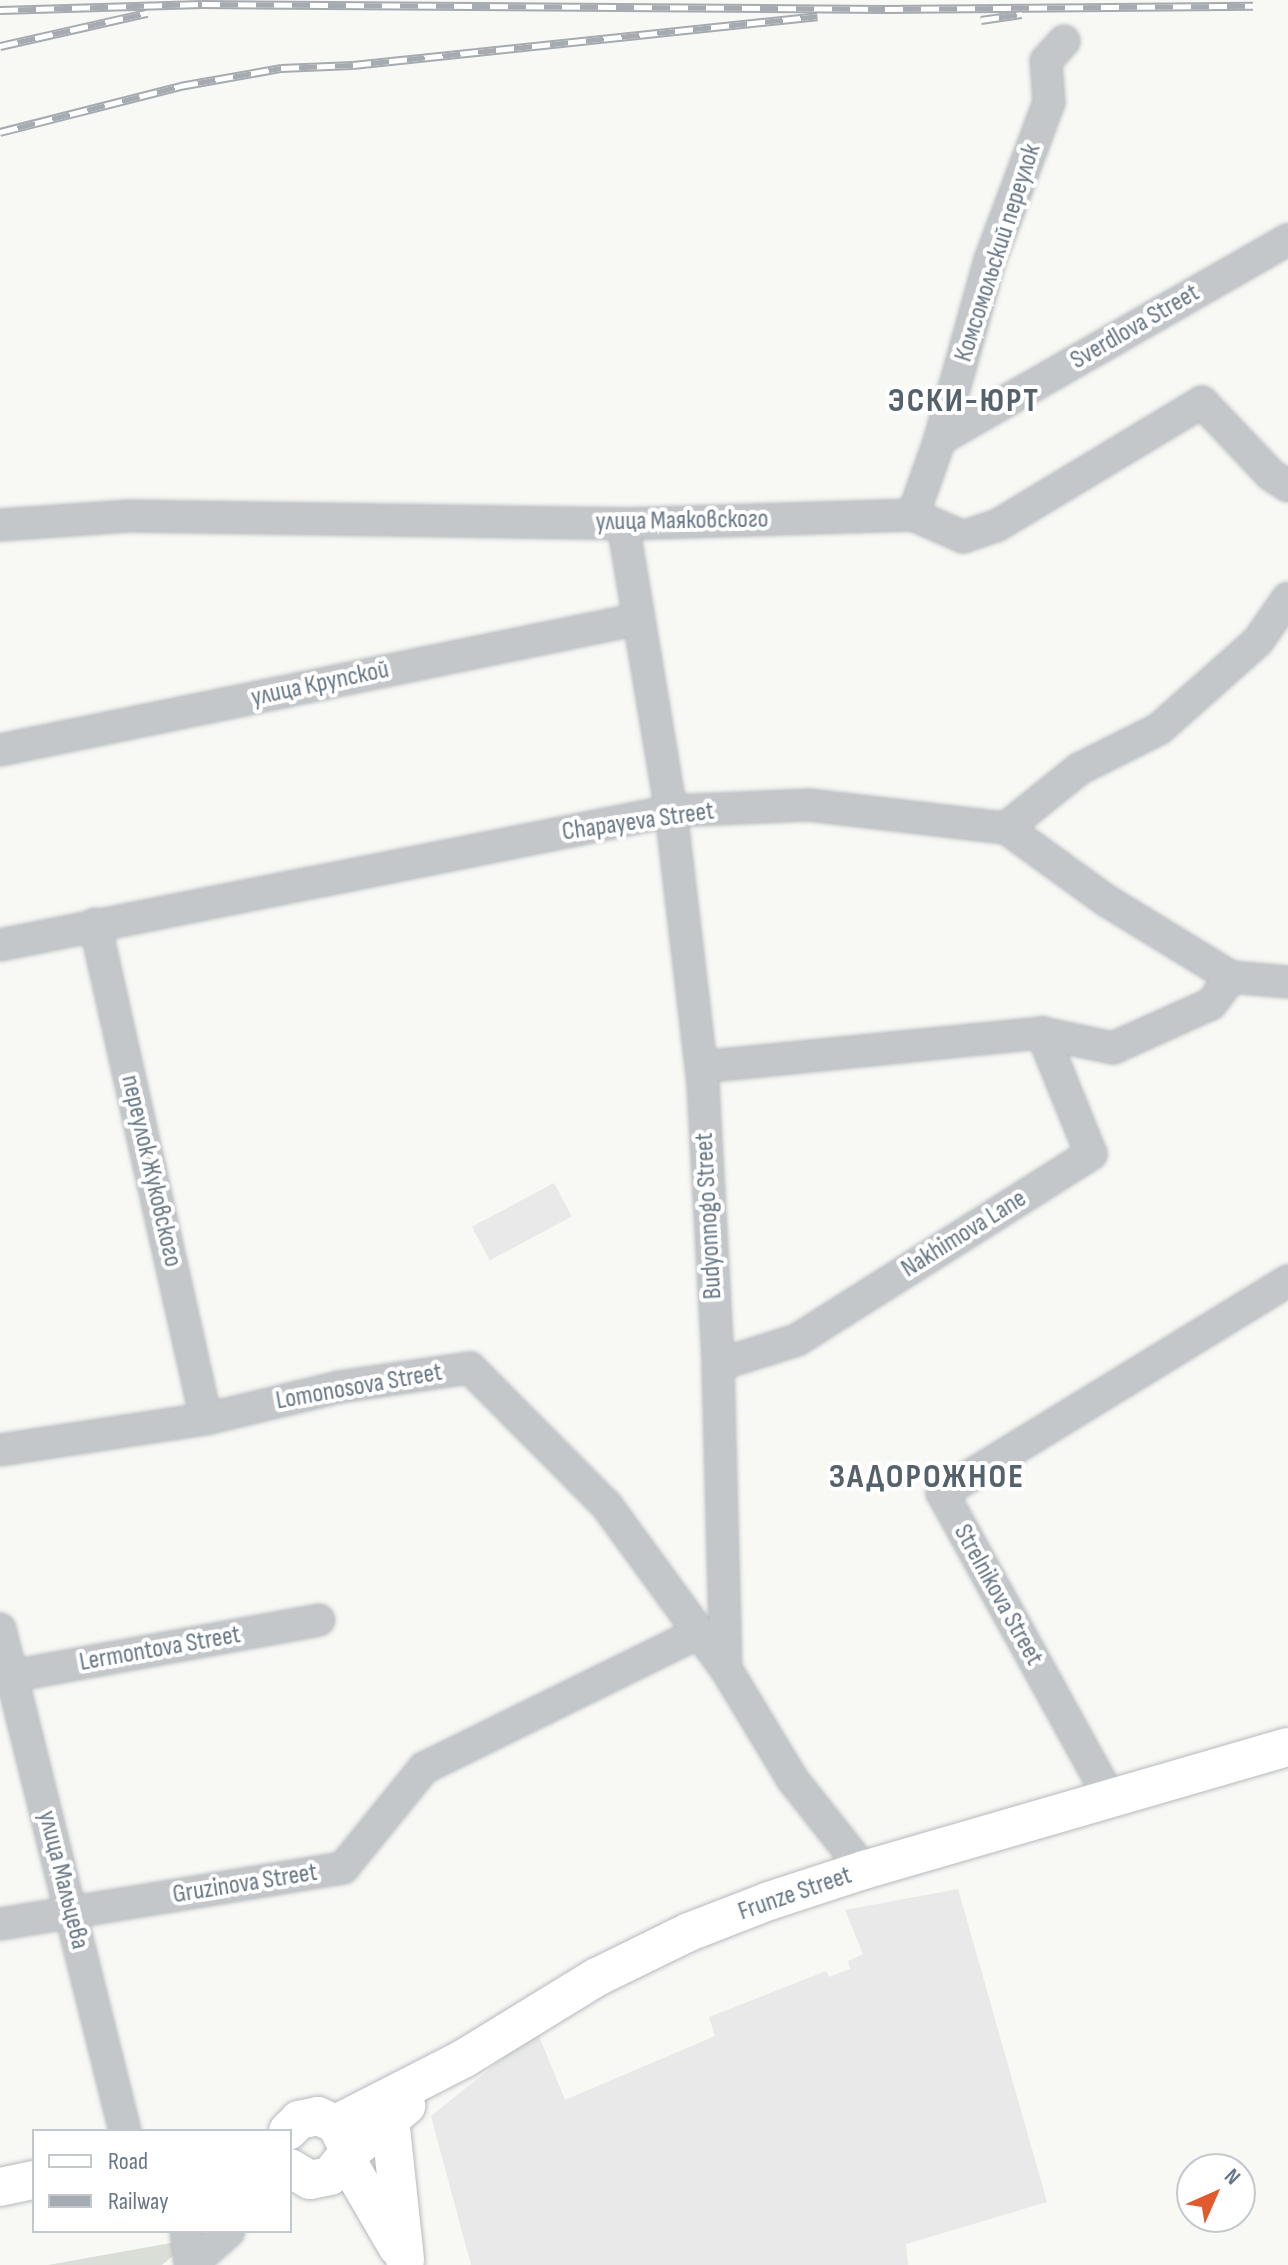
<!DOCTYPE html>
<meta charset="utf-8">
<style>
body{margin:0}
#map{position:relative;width:1288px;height:2265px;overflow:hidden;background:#f8f8f5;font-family:"Sofia Sans Condensed",sans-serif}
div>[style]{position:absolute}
.built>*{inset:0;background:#e8e9e8;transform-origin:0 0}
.green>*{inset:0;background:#d9dfd6}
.roads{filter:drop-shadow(0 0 2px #b6babe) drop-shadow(0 0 2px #b6babe)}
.minor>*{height:30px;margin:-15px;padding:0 15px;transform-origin:15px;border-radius:15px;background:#c3c7ca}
.major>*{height:38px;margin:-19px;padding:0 19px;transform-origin:19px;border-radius:19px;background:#fff}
.rail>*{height:9px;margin-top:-4.5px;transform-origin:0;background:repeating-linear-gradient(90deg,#fff 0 18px,#a6abb1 0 36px);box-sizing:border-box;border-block:2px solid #a6abb1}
span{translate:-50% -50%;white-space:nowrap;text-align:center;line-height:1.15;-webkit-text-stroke:8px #fff;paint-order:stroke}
.street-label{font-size:26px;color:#677785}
.district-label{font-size:34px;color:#55616b;font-weight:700;letter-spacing:2px}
.legend{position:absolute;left:32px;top:2129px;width:260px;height:104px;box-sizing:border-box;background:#fff;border:2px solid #c2c9ce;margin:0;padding:10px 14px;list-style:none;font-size:24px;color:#677785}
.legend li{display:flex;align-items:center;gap:16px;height:40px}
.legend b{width:40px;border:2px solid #c2c9ce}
.north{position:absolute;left:1176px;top:2153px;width:80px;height:80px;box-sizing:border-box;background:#fff;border:2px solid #c2c9ce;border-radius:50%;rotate:45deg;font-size:22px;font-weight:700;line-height:32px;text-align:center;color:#677785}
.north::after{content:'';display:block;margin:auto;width:28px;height:36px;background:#e05a2d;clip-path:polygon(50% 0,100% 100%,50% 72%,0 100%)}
</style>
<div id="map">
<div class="built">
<i style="left:554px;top:1183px;width:38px;height:93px;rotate:62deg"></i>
<i style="clip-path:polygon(958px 1889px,1047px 2202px,906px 2244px,908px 2265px,471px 2265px,431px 2116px,537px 2031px,565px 2100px,715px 2036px,709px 2017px,826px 1971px,829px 1977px,850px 1969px,848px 1961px,863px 1954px,845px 1910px)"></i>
</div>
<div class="green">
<i style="clip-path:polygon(193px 2239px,162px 2265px,48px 2265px)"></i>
</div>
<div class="roads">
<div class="minor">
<i style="left:940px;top:439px;width:401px;rotate:-29.8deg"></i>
<i style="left:913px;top:515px;width:81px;rotate:-70.4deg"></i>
<i style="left:940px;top:439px;width:186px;rotate:-74.4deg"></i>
<i style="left:990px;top:260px;width:169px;rotate:-69.5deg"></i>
<i style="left:1049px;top:102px;width:41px;rotate:-94.2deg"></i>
<i style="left:1046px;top:61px;width:27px;rotate:-48deg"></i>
<i style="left:623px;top:524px;width:291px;rotate:80.5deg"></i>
<i style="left:671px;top:811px;width:275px;rotate:83.3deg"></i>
<i style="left:703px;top:1084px;width:281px;rotate:86.9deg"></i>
<i style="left:718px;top:1365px;width:304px;rotate:88.5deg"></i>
<i style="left:726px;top:1669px;width:130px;rotate:58.9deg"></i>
<i style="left:793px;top:1780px;width:115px;rotate:51.7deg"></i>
<i style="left:0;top:525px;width:129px;rotate:-4deg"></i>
<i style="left:129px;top:516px;width:494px;rotate:0.9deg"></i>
<i style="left:623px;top:524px;width:290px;rotate:-1.8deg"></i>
<i style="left:913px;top:515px;width:55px;rotate:23.7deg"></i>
<i style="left:963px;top:537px;width:37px;rotate:-19deg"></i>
<i style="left:998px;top:525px;width:238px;rotate:-31.1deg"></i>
<i style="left:1202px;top:402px;width:100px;rotate:46.6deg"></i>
<i style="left:1271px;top:475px;width:20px;rotate:33deg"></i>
<i style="left:0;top:750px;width:652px;rotate:-11.59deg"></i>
<i style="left:1006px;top:828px;width:94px;rotate:-38.9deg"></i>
<i style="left:1079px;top:769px;width:89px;rotate:-26.6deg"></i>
<i style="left:1159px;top:729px;width:132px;rotate:-41.6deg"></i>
<i style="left:1258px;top:641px;width:52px;rotate:-55.1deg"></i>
<i style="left:95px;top:924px;width:507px;rotate:77.36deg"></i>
<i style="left:0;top:945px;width:684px;rotate:-11.29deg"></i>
<i style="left:671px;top:811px;width:138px;rotate:-2.5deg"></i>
<i style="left:809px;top:805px;width:198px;rotate:6.7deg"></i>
<i style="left:1006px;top:828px;width:125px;rotate:35.9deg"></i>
<i style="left:1107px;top:901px;width:145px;rotate:31.5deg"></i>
<i style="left:1231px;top:977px;width:57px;rotate:5deg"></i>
<i style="left:701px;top:1067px;width:343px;rotate:-5.7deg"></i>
<i style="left:1042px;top:1033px;width:73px;rotate:11.9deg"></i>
<i style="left:1113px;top:1048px;width:107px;rotate:-24.2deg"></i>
<i style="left:1211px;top:1004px;width:34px;rotate:-53deg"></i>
<i style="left:718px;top:1365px;width:83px;rotate:-17.6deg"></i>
<i style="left:797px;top:1340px;width:348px;rotate:-32.3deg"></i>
<i style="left:1091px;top:1154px;width:131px;rotate:-112deg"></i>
<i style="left:0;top:1450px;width:208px;rotate:-8.6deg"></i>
<i style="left:206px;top:1419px;width:137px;rotate:-13.5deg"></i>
<i style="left:339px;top:1387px;width:132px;rotate:-8.3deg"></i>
<i style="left:470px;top:1368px;width:194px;rotate:45.2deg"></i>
<i style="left:607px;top:1506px;width:202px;rotate:53.9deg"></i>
<i style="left:0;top:1629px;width:517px;rotate:76.02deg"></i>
<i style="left:0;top:1678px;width:324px;rotate:-10.3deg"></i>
<i style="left:1111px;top:1800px;width:350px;rotate:-118.8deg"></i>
<i style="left:942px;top:1493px;width:406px;rotate:-31.5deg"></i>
<i style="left:0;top:1924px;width:348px;rotate:-9.3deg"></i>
<i style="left:343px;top:1868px;width:129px;rotate:-51deg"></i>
<i style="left:424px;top:1768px;width:308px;rotate:-26.2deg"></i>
<i style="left:186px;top:2231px;width:34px;rotate:83deg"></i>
<i style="left:191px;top:2265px;width:51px;rotate:-41.8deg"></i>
</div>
<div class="major">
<i style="left:390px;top:2119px;width:142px;rotate:83.9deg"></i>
<i style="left:336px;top:2124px;width:143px;rotate:-27.1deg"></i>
<i style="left:463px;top:2059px;width:157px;rotate:-31.5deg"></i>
<i style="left:597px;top:1977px;width:102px;rotate:-26.1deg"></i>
<i style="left:689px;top:1932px;width:86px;rotate:-21.2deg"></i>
<i style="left:769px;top:1901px;width:100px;rotate:-18.1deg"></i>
<i style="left:864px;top:1870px;width:441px;rotate:-16.2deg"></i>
<i style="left:288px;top:2131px;width:16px;rotate:-45deg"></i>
<i style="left:299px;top:2120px;width:19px;rotate:-12deg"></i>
<i style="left:318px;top:2116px;width:20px;rotate:24deg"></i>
<i style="left:336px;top:2124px;width:25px;rotate:63deg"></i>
<i style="left:345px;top:2157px;width:105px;rotate:59.8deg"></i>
<i style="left:290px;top:2168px;width:23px;rotate:31deg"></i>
<i style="left:310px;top:2180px;width:20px;rotate:-11deg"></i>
<i style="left:330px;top:2176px;width:24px;rotate:-52deg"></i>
<i style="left:345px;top:2157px;width:80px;rotate:-39.9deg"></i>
<i style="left:0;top:2187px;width:35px;rotate:-12deg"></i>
</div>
</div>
<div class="rail">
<i style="left:0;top:10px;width:202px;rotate:-1.7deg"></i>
<i style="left:202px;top:4px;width:683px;rotate:0.42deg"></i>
<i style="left:885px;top:9px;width:368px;rotate:-0.5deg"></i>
<i style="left:981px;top:20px;width:41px;rotate:-8.3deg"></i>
<i style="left:0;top:46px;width:151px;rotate:-12.7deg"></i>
<i style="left:0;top:132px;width:186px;rotate:-14.3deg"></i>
<i style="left:180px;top:86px;width:103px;rotate:-10.1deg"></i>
<i style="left:281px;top:68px;width:72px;rotate:-2.4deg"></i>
<i style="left:353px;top:65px;width:467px;rotate:-6deg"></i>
</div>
<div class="street-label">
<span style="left:998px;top:253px;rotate:-72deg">Комсомольский переулок</span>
<span style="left:1135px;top:327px;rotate:-30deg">Sverdlova Street</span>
<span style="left:682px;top:521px;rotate:-1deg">улица Маяковского</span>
<span style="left:320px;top:684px;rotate:-12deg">улица Крупской</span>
<span style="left:638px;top:822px;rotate:-8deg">Chapayeva Street</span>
<span style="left:151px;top:1171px;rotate:77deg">переулок Жуковского</span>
<span style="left:709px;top:1216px;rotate:-93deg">Budyonnogo Street</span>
<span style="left:964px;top:1234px;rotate:-32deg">Nakhimova Lane</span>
<span style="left:359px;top:1387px;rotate:-10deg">Lomonosova Street</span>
<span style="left:998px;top:1595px;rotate:61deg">Strelnikova Street</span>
<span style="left:160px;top:1649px;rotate:-10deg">Lermontova Street</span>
<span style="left:63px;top:1880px;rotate:76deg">улица Мальцева</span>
<span style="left:245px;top:1884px;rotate:-9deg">Gruzinova Street</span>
<span style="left:795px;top:1894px;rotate:-19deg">Frunze Street</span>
</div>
<div class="district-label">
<span style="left:964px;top:401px">ЭСКИ-ЮРТ</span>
<span style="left:927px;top:1477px">ЗАДОРОЖНОЕ</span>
</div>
<ul class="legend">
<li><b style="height:10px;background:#fff"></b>Road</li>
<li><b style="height:10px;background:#a6abb1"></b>Railway</li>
</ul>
<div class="north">N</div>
</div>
